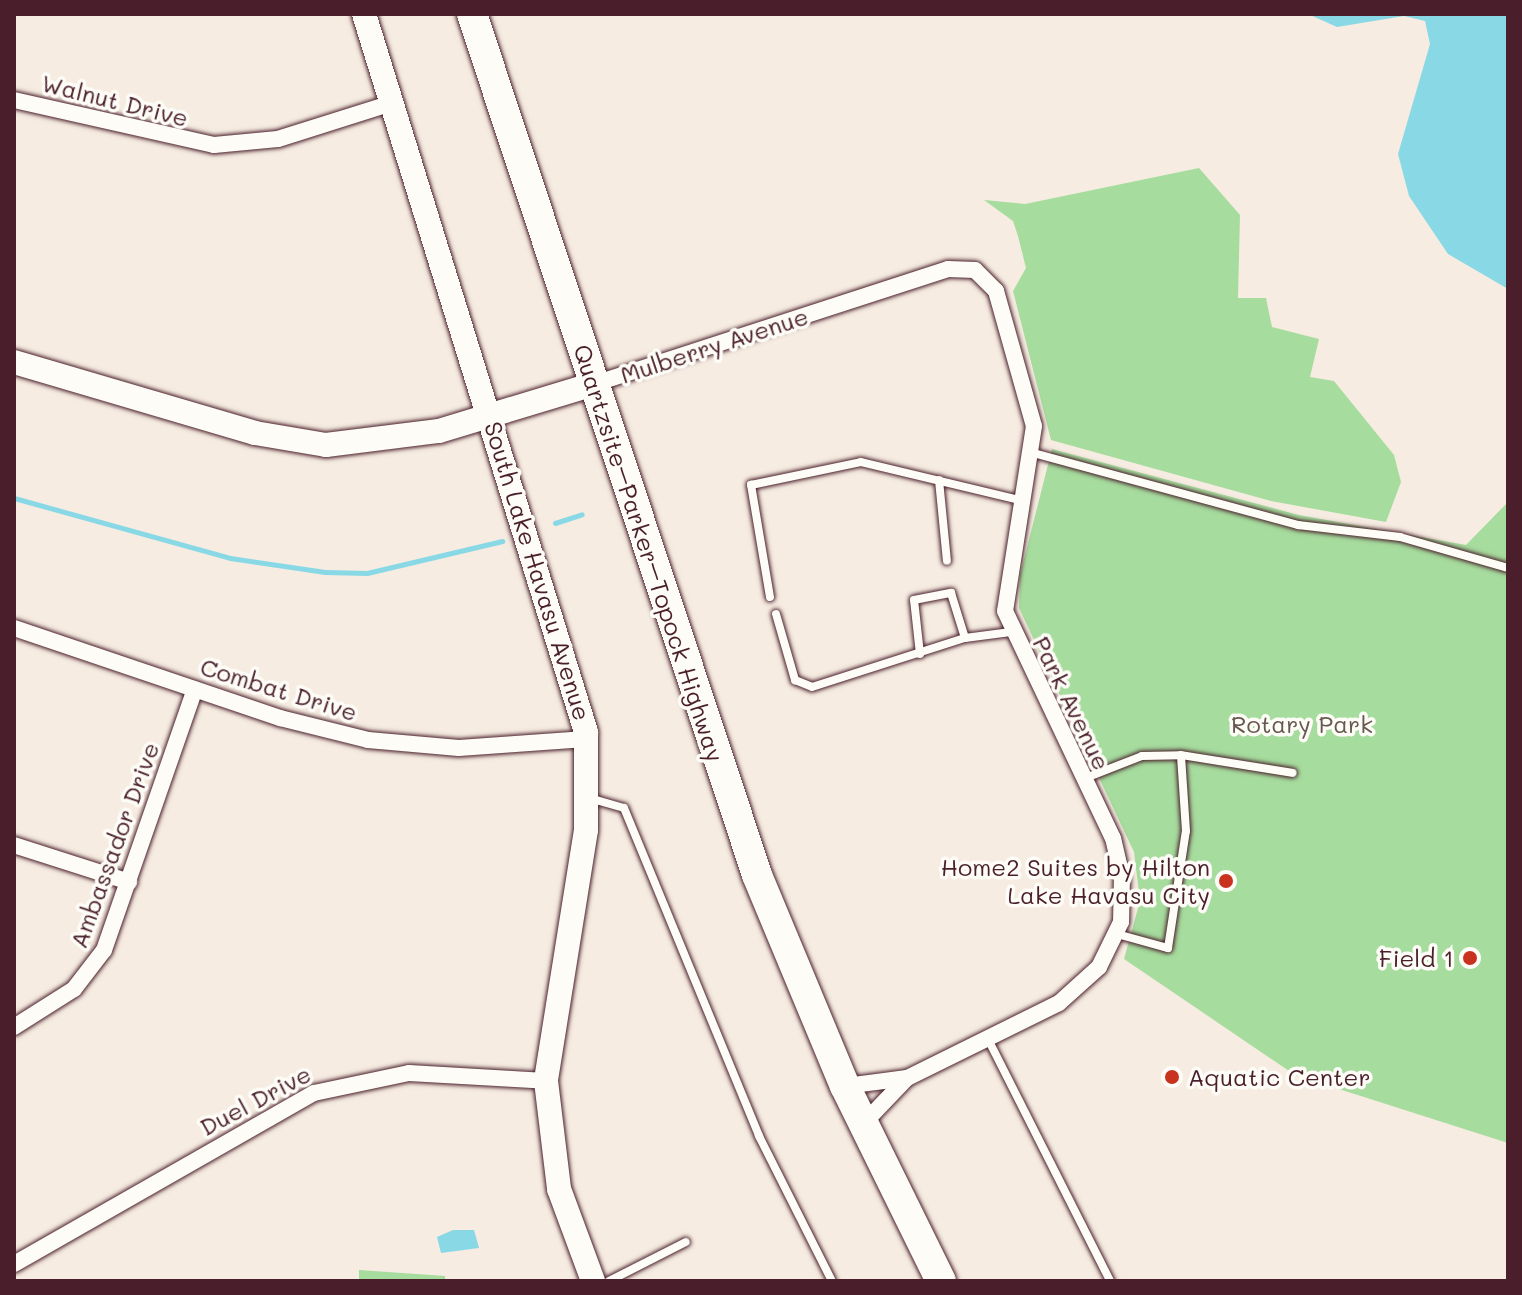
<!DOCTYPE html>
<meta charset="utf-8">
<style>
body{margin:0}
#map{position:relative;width:1522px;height:1295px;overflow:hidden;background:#f6ece1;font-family:Mali,sans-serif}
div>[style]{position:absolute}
.green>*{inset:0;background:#a6dc9e}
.water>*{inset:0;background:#89d8e6}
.stream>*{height:5px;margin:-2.5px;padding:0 2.5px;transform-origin:2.5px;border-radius:2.5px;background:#89d8e6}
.roads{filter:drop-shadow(0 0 2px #4a1f2b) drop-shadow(0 0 2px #4a1f2b)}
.lane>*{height:8px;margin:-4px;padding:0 4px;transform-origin:4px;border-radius:4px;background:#fdfcf7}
.street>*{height:16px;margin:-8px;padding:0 8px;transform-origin:8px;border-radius:8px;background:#fdfcf7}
.secondary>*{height:24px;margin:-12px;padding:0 12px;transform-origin:12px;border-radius:12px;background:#fdfcf7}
.highway>*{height:30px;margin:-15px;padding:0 15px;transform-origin:15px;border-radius:15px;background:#fdfcf7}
.dots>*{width:22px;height:22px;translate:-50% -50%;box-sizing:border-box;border:4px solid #fdfcf7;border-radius:50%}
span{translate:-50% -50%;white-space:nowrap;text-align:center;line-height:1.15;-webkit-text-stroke:7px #fdfcf7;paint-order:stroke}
.street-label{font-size:24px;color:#4a1f2b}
.park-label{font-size:24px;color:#66584e}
.poi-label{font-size:24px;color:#4a1f2b}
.right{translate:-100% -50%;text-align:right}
.left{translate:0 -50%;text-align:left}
.frame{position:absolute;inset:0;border:16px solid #4a1f2b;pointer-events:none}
</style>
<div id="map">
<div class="green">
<i style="clip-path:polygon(1199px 168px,1240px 215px,1238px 298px,1266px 298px,1272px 327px,1319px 339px,1310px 377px,1334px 381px,1394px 455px,1401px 482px,1386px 522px,1271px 501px,1051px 440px,1013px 291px,1026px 268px,1018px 236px,1013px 221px,984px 200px,1025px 204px)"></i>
<i style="clip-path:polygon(1052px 449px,1299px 515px,1466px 545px,1508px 502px,1508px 1143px,1295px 1075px,1124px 959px,1140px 901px,1134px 852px,1019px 608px,1020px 575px)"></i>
<i style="clip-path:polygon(359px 1270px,445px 1276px,445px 1281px,359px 1281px)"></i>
</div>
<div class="water">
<i style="clip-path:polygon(1308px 14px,1508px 14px,1508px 289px,1448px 254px,1409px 196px,1398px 154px,1430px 44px,1425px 21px,1404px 16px,1337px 27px)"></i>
<i style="clip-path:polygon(453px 1230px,474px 1230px,479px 1248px,441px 1253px,437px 1237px)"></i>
</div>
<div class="stream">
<i style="left:14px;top:498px;width:224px;rotate:15.5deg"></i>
<i style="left:230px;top:558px;width:96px;rotate:8.4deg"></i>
<i style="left:325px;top:572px;width:42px;rotate:1.4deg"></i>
<i style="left:367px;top:573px;width:139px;rotate:-13.3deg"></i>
<i style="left:555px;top:523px;width:28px;rotate:-18deg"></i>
</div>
<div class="roads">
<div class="lane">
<i style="left:1033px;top:453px;width:275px;rotate:15.2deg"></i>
<i style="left:1298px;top:525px;width:103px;rotate:6.7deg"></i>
<i style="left:1400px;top:537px;width:112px;rotate:16deg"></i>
<i style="left:939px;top:480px;width:81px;rotate:84.4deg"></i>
<i style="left:770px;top:597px;width:114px;rotate:-99.6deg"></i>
<i style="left:751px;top:485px;width:112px;rotate:-11.8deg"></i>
<i style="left:861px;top:462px;width:168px;rotate:13.5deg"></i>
<i style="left:776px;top:614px;width:69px;rotate:73.9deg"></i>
<i style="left:795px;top:680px;width:18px;rotate:22deg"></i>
<i style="left:812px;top:687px;width:161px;rotate:-17.8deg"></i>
<i style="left:965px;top:638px;width:46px;rotate:-7.4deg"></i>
<i style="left:920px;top:654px;width:54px;rotate:-96.3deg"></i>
<i style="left:914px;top:600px;width:38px;rotate:-11deg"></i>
<i style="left:951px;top:593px;width:47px;rotate:72.7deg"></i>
<i style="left:1083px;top:779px;width:63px;rotate:-21.3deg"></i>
<i style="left:1142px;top:756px;width:39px;rotate:-1deg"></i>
<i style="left:589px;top:798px;width:36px;rotate:16deg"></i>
<i style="left:624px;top:808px;width:355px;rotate:67.6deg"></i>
<i style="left:759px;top:1136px;width:162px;rotate:63.3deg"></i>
<i style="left:1117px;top:934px;width:53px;rotate:15.4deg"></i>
<i style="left:1168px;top:948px;width:118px;rotate:-81.3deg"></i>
<i style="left:1186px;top:831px;width:76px;rotate:-93.8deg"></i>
<i style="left:1181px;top:755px;width:113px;rotate:9.1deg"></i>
<i style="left:988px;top:1039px;width:271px;rotate:63.2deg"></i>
<i style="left:609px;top:1281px;width:86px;rotate:-26.9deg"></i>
</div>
<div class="street">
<i style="left:14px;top:100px;width:205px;rotate:12.7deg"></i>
<i style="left:214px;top:145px;width:64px;rotate:-5.4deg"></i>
<i style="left:278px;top:139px;width:120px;rotate:-17.5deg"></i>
<i style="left:594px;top:384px;width:372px;rotate:-18deg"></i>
<i style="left:948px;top:269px;width:27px;rotate:2deg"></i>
<i style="left:975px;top:270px;width:30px;rotate:45deg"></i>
<i style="left:996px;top:291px;width:140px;rotate:74.3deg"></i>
<i style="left:1034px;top:426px;width:187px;rotate:98.9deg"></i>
<i style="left:1005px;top:611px;width:251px;rotate:64.6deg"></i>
<i style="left:1113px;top:838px;width:39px;rotate:77deg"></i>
<i style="left:1122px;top:876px;width:46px;rotate:91.2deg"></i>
<i style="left:1121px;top:922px;width:50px;rotate:116.1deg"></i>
<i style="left:1099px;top:967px;width:54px;rotate:138deg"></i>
<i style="left:1059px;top:1003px;width:169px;rotate:153.7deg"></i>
<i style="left:907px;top:1078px;width:63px;rotate:172.6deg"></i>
<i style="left:14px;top:628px;width:281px;rotate:18.7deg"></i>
<i style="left:280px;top:718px;width:91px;rotate:14deg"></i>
<i style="left:368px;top:740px;width:91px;rotate:5deg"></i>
<i style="left:459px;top:748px;width:127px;rotate:-4.1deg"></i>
<i style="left:14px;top:845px;width:121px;rotate:17.8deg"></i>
<i style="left:14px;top:1027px;width:71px;rotate:-32.3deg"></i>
<i style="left:74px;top:989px;width:49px;rotate:-52.4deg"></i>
<i style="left:104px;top:950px;width:276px;rotate:-70.8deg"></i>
<i style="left:863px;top:1124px;width:64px;rotate:-46.3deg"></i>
<i style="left:14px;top:1264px;width:345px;rotate:-29.7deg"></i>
<i style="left:314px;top:1093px;width:97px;rotate:-11.9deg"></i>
<i style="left:409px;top:1073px;width:137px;rotate:3.3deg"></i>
</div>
<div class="secondary">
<i style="left:364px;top:14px;width:752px;rotate:72.82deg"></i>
<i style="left:586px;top:732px;width:98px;rotate:90deg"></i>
<i style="left:586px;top:830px;width:254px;rotate:99.1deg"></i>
<i style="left:546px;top:1081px;width:109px;rotate:83.1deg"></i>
<i style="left:559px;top:1189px;width:98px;rotate:69.7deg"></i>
<i style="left:14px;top:362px;width:251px;rotate:16.4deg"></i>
<i style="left:255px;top:433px;width:72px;rotate:9.6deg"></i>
<i style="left:326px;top:445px;width:114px;rotate:-7.1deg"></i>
<i style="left:439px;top:431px;width:162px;rotate:-16.9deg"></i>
</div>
<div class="highway">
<i style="left:472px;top:14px;width:907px;rotate:71.68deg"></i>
<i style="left:757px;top:875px;width:229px;rotate:67.4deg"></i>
<i style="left:845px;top:1086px;width:217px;rotate:63.8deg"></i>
</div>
</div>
<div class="dots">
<i style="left:1226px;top:881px;background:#c8321e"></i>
<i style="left:1470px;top:958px;background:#c8321e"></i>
<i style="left:1172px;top:1077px;background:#c8321e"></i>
</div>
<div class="street-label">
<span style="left:115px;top:100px;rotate:14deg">Walnut Drive</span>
<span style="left:714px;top:345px;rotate:-18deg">Mulberry Avenue</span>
<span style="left:649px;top:553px;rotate:72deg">Quartzsite–Parker–Topock Highway</span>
<span style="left:538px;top:571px;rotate:73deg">South Lake Havasu Avenue</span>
<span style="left:279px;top:689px;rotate:17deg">Combat Drive</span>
<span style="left:1072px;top:703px;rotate:64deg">Park Avenue</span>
<span style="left:114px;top:845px;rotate:-70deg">Ambassador Drive</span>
<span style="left:255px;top:1100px;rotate:-28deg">Duel Drive</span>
</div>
<div class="park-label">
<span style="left:1302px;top:724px">Rotary Park</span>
</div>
<div class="poi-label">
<span class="right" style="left:1210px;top:881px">Home2 Suites by Hilton<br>Lake Havasu City</span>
<span class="right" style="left:1454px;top:958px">Field 1</span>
<span class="left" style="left:1188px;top:1077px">Aquatic Center</span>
</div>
<div class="frame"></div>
</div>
